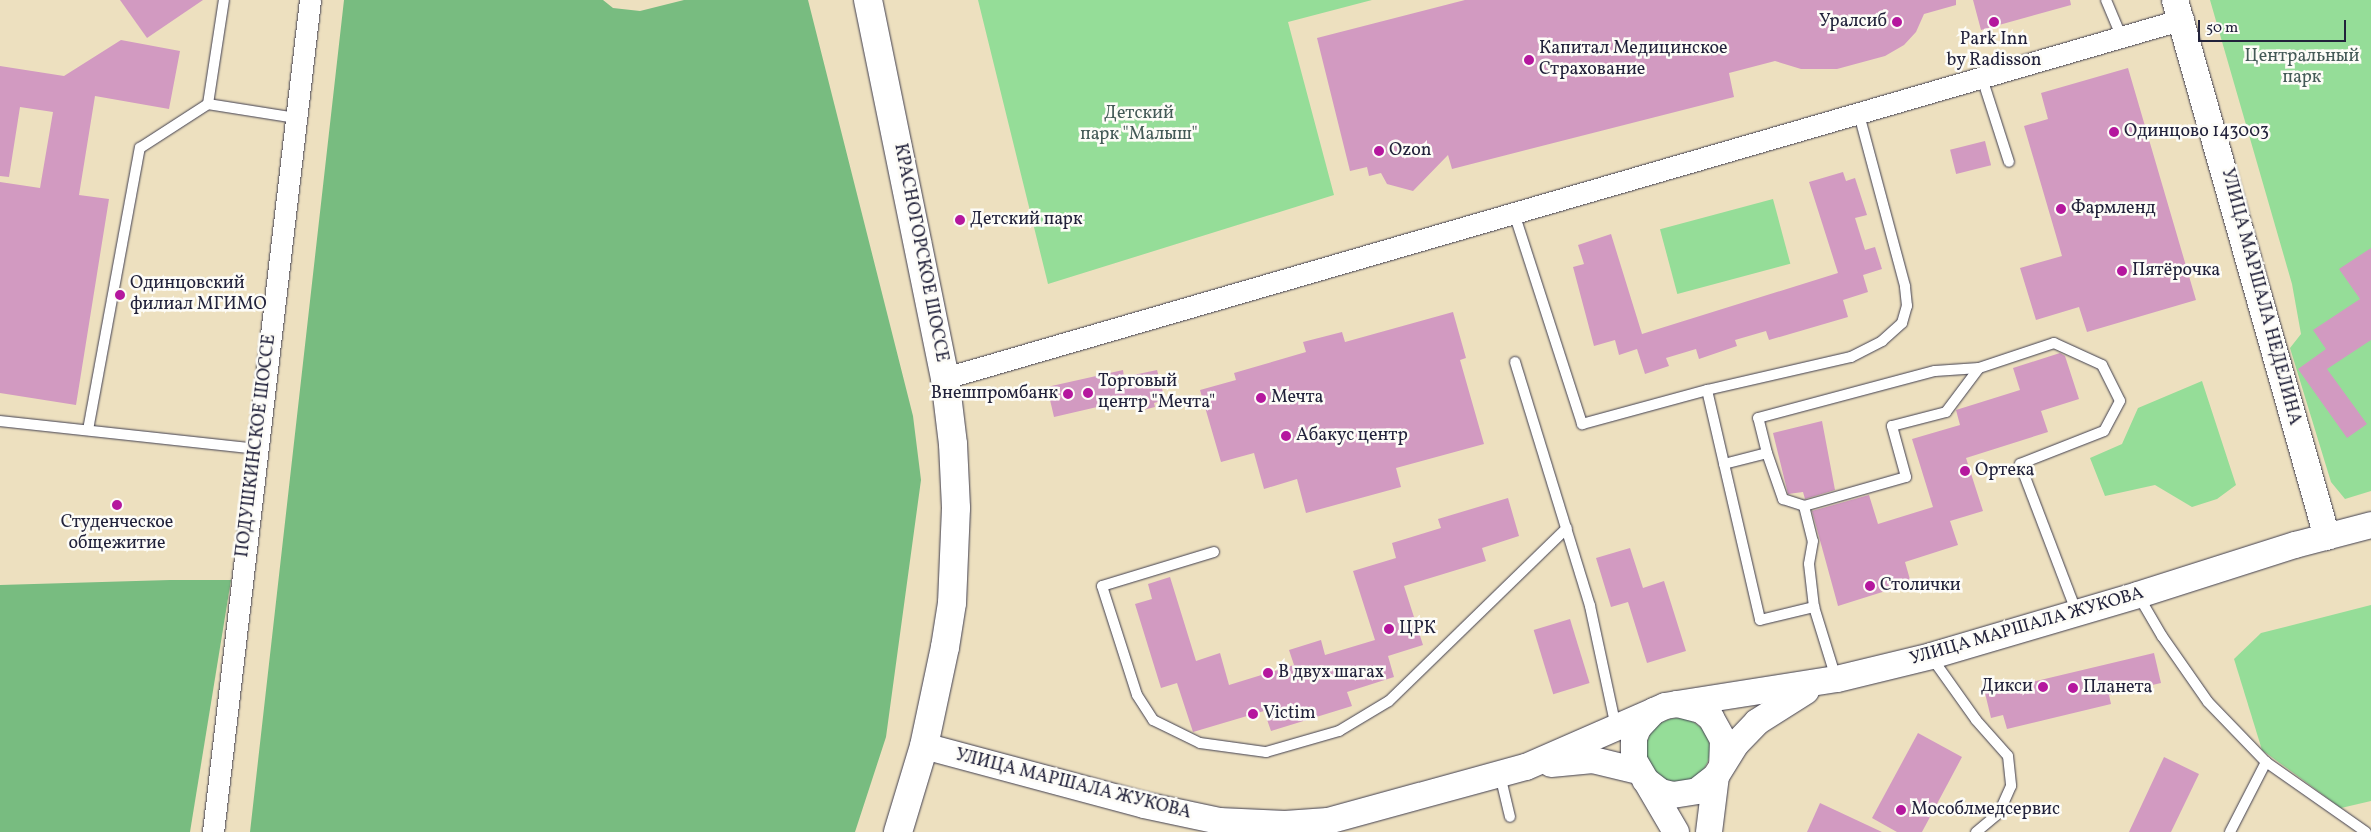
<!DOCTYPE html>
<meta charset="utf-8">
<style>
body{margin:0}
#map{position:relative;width:2371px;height:832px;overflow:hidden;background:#ede0bf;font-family:Vollkorn,serif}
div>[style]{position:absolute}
.green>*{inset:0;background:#95dd98;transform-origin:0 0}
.round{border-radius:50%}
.forest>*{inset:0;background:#78bc80}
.building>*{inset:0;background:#d29ac1;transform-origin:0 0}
.roads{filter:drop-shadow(0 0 1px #403e4f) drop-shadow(0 0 1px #403e4f)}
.service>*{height:10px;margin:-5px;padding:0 5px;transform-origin:5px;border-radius:5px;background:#fff}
.minor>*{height:21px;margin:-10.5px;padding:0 10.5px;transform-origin:10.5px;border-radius:10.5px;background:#fff}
.tertiary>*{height:26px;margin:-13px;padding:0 13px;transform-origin:13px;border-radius:13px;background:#fff}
.secondary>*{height:28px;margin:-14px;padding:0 14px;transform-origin:14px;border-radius:14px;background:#fff}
.dots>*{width:14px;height:14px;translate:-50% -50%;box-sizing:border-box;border:2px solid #fdfcf7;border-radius:50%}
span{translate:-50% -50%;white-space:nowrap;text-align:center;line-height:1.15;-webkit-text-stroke:5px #fdfcf7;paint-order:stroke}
.poi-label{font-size:18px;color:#22223b}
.right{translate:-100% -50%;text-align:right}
.left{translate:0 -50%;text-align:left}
.park-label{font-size:18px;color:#445a57}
.street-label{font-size:18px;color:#22223b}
.scale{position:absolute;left:2198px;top:20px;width:148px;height:22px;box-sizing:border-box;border:2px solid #22223b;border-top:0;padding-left:6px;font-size:15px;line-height:18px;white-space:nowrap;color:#22223b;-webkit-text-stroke:4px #fdfcf7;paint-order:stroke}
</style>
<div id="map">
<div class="green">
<i style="clip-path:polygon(978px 0,1372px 0,1288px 22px,1334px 195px,1048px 284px)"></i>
<i style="clip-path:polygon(2210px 0,2371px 0,2371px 491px,2345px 499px,2331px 482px,2290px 348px,2301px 334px,2292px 284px)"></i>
<i style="left:1773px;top:199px;width:67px;height:117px;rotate:75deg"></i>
<i style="clip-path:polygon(2202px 381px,2236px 485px,2217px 499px,2192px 507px,2155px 485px,2105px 496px,2090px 458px,2122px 444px,2138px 408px)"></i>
<i style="clip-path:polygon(2371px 605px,2371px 801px,2341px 808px,2262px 750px,2234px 659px,2261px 633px)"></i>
<i class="round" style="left:1646px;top:718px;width:64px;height:64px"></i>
</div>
<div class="forest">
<i style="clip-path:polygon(344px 0,603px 0,613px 8px,640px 11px,684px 0,808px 0,913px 416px,921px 480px,886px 737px,855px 832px,250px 832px)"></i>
<i style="clip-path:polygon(170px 580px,231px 580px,190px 832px,0 832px,0 585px)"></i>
</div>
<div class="building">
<i style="clip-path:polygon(120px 0,203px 0,147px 38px)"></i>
<i style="clip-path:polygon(1465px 0,1956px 0,1956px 5px,1924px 14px,1916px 32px,1904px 45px,1885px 56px,1837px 69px,1801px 69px,1775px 61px,1729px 73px,1734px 97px,1452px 169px,1448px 155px,1413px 191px,1387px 184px,1381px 173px,1369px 176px,1367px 167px,1350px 171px,1317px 38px)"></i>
<i style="clip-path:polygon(1973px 0,2070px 0,2071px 5px,1981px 30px)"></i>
<i style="clip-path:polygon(121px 40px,180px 51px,169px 109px,95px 96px,79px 195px,109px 199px,76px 405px,0 393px,0 182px,40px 188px,53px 112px,20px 107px,9px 177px,0 176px,0 66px,64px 76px)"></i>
<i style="clip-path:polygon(2128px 68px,2196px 300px,2087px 332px,2079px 307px,2036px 320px,2020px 268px,2062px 256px,2024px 126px,2048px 119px,2041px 93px)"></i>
<i style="left:1985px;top:141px;width:25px;height:36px;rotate:76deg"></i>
<i style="clip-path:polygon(1843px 172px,1846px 181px,1855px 178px,1867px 215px,1855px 218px,1865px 250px,1875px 247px,1882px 269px,1863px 275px,1868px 292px,1843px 300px,1848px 317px,1769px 340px,1766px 331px,1735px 340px,1737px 346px,1699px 359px,1696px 349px,1666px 358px,1669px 366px,1645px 374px,1637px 349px,1619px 355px,1615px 340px,1594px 346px,1573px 267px,1584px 264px,1578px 245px,1611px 234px,1642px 334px,1838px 273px,1809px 182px)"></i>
<i style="clip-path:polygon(2371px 248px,2371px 340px,2327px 369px,2367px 424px,2347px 438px,2298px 369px,2326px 349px,2313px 330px,2360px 299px,2339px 269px)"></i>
<i style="clip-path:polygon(1453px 312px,1466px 358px,1460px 360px,1484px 444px,1396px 468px,1401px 487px,1306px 513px,1297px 479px,1264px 489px,1254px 453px,1221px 462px,1200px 390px,1236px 380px,1234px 373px,1306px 352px,1303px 342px,1342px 332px,1345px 342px)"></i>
<i style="clip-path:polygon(2060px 353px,2065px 356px,2079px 399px,2041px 411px,2048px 432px,1966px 458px,1983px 511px,1950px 521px,1958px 545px,1905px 562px,1911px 583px,1838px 606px,1812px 511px,1869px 495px,1878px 524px,1933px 507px,1912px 439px,1960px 425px,1956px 410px,2020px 390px,2013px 368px)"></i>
<i style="clip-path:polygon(1123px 370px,1124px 377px,1157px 370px,1165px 400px,1154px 403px,1155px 407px,1139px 411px,1136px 398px,1054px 417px,1047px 387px)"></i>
<i style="clip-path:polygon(1822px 421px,1835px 490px,1805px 499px,1803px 492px,1788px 494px,1773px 433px)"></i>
<i style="clip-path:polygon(1508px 498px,1519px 536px,1482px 548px,1486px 561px,1404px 586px,1423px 645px,1388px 656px,1394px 677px,1347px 692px,1352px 706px,1271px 731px,1264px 711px,1193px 732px,1177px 683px,1161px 688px,1135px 604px,1152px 599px,1148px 584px,1170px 577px,1196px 661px,1220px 653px,1229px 685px,1294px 665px,1289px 650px,1321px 640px,1325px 655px,1375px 640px,1353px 571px,1396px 558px,1392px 543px,1441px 528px,1438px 519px)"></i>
<i style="clip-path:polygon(1630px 548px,1643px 588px,1664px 581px,1686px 651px,1647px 663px,1628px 602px,1611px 607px,1596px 558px)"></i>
<i style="left:1570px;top:619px;width:67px;height:38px;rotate:73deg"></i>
<i style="clip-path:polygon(2154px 653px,2161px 683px,2109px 695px,2111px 704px,2007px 729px,2003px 715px,1991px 718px,1985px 693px)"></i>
<i style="clip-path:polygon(1918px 733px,1962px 757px,1922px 832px,1897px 832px,1872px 818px)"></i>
<i style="clip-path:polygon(2164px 757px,2199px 774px,2171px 832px,2129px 832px)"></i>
<i style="clip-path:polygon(1820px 803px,1882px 832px,1807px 832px)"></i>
</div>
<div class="roads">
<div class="service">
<i style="left:2106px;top:0;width:41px;rotate:67.2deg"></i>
<i style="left:1982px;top:78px;width:88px;rotate:72.2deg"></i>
<i style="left:208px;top:104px;width:89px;rotate:9deg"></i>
<i style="left:1514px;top:213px;width:222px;rotate:72.1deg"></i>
<i style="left:1582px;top:424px;width:130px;rotate:-15.2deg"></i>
<i style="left:1707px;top:390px;width:236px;rotate:77deg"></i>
<i style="left:1760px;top:620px;width:56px;rotate:-13.5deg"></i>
<i style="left:1814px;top:607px;width:74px;rotate:72.8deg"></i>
<i style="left:1515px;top:362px;width:255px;rotate:72.9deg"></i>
<i style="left:1590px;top:606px;width:124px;rotate:77.9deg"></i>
<i style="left:1707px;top:390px;width:148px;rotate:-12.9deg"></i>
<i style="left:1851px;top:357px;width:35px;rotate:-27deg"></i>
<i style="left:1882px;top:341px;width:27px;rotate:-42deg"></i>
<i style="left:1902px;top:323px;width:18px;rotate:-74deg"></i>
<i style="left:1907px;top:306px;width:20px;rotate:-96deg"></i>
<i style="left:1905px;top:286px;width:178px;rotate:-105deg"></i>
<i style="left:0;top:421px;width:259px;rotate:6.2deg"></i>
<i style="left:88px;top:430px;width:287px;rotate:-79.6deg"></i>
<i style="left:140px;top:148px;width:81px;rotate:-32.9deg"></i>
<i style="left:208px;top:104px;width:105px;rotate:-81.3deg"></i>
<i style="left:1767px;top:453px;width:36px;rotate:-104deg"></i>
<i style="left:1758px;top:418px;width:183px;rotate:-14.9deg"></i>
<i style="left:1935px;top:371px;width:44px;rotate:-3.9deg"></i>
<i style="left:1979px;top:368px;width:79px;rotate:-18.4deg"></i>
<i style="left:2054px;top:343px;width:53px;rotate:24.6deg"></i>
<i style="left:2102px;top:365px;width:40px;rotate:63.4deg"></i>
<i style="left:2120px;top:401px;width:34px;rotate:118deg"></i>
<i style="left:2104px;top:431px;width:90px;rotate:158.6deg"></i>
<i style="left:2020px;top:464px;width:160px;rotate:69.1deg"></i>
<i style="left:1724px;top:464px;width:44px;rotate:-14.3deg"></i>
<i style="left:1767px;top:453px;width:49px;rotate:70.8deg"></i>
<i style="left:1783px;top:499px;width:22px;rotate:18deg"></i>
<i style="left:1804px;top:506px;width:36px;rotate:76deg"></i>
<i style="left:1813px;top:541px;width:23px;rotate:100deg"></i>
<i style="left:1809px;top:564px;width:43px;rotate:83.4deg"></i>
<i style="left:1804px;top:506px;width:106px;rotate:-15.9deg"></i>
<i style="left:1906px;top:477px;width:53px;rotate:-105.4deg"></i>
<i style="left:1892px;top:426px;width:56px;rotate:-14.5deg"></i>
<i style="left:1946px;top:412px;width:55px;rotate:-53.1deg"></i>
<i style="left:1214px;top:552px;width:117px;rotate:163.1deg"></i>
<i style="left:1102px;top:586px;width:114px;rotate:72.2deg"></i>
<i style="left:1137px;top:695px;width:30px;rotate:57deg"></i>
<i style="left:1153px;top:720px;width:52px;rotate:26.1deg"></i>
<i style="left:1200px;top:743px;width:67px;rotate:7.8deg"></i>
<i style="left:1266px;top:752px;width:76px;rotate:-16deg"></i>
<i style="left:1339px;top:731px;width:58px;rotate:-31deg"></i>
<i style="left:1389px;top:701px;width:248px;rotate:-44.2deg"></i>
<i style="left:2138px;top:595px;width:48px;rotate:59.7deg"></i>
<i style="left:2162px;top:636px;width:80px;rotate:55.1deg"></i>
<i style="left:2208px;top:702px;width:83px;rotate:46deg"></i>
<i style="left:2266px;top:762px;width:122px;rotate:35deg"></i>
<i style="left:1932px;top:658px;width:76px;rotate:54.6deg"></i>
<i style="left:1976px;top:720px;width:48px;rotate:48.4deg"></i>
<i style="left:2008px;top:756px;width:30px;rotate:84deg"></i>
<i style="left:2011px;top:786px;width:30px;rotate:114deg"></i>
<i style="left:1999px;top:813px;width:30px;rotate:140deg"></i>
<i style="left:1500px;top:775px;width:43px;rotate:76.6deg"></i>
<i style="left:2230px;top:832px;width:79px;rotate:-62.8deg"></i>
</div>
<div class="minor">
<i style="left:945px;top:378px;width:1289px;rotate:-16.17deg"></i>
<i style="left:213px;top:832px;width:838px;rotate:-83.35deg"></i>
</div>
<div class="tertiary">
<i style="left:2175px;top:0;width:558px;rotate:74.2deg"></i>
<i style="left:1677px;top:704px;width:162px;rotate:-8.9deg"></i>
<i style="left:1837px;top:679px;width:97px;rotate:-13.7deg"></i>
<i style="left:1931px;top:656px;width:216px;rotate:-16.4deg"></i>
<i style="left:2138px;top:595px;width:165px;rotate:-17.7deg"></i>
<i style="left:2295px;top:545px;width:79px;rotate:-14.7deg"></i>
<i style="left:924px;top:746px;width:228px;rotate:15deg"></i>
<i style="left:1144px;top:805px;width:77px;rotate:12deg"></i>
<i style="left:1219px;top:821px;width:66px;rotate:2.6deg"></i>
<i style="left:1285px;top:824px;width:43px;rotate:-4deg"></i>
<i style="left:1328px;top:821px;width:205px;rotate:-15.3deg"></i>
<i style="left:1526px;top:767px;width:140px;rotate:-23.6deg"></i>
<i style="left:1551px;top:764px;width:42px;rotate:-5.4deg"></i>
<i style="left:1593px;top:760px;width:46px;rotate:13.7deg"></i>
<i style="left:1645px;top:780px;width:20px;rotate:37deg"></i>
<i style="left:1661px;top:792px;width:12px;rotate:14deg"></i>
<i style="left:1673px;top:795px;width:24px;rotate:-9deg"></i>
<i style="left:1697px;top:791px;width:24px;rotate:-38deg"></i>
<i style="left:1716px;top:776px;width:39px;rotate:-58deg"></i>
<i style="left:1737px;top:743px;width:29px;rotate:-46deg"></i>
<i style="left:1757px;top:722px;width:58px;rotate:-32.3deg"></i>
<i style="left:1676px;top:832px;width:83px;rotate:-120.3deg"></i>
<i style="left:1634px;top:760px;width:22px;rotate:-90deg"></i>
<i style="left:1634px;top:738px;width:11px;rotate:-68deg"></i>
<i style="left:1638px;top:728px;width:23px;rotate:-47deg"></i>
<i style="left:1654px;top:711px;width:12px;rotate:-24deg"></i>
<i style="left:1665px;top:706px;width:12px;rotate:-9deg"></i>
<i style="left:1677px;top:704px;width:25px;rotate:14deg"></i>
<i style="left:1701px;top:710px;width:13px;rotate:39deg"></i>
<i style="left:1711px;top:718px;width:25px;rotate:61deg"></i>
<i style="left:1723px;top:740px;width:24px;rotate:92deg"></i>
<i style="left:1709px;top:832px;width:56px;rotate:-82.9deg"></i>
</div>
<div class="secondary">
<i style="left:868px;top:0;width:386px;rotate:78.5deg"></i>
<i style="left:945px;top:378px;width:66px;rotate:83.1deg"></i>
<i style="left:953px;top:444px;width:64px;rotate:87.3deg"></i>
<i style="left:956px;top:508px;width:95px;rotate:92.4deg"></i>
<i style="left:952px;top:603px;width:45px;rotate:99deg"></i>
<i style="left:945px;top:647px;width:101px;rotate:102deg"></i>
<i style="left:924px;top:746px;width:90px;rotate:106.8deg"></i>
</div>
</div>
<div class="dots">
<i style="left:1897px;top:22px;background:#b5179e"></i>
<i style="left:1994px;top:22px;background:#b5179e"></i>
<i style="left:1529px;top:60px;background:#b5179e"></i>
<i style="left:2114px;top:132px;background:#b5179e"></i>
<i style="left:1379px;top:151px;background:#b5179e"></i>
<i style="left:2061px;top:209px;background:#b5179e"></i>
<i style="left:960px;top:220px;background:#b5179e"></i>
<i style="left:2122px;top:271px;background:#b5179e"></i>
<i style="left:120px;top:295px;background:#b5179e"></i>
<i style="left:1088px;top:393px;background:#b5179e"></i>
<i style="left:1068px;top:394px;background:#b5179e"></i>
<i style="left:1261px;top:398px;background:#b5179e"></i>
<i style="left:1286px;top:436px;background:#b5179e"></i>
<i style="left:1965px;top:471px;background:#b5179e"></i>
<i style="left:117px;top:505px;background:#b5179e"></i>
<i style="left:1870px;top:586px;background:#b5179e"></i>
<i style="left:1389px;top:629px;background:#b5179e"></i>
<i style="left:1268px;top:673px;background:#b5179e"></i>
<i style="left:2043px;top:687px;background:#b5179e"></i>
<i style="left:2073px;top:688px;background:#b5179e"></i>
<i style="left:1253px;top:714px;background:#b5179e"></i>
<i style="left:1901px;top:810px;background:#b5179e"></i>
</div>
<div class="poi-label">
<span class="right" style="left:1887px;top:22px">Уралсиб</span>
<span style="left:1994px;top:51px">Park Inn<br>by Radisson</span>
<span class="left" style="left:1539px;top:60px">Капитал Медицинское<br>Страхование</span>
<span class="left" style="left:2124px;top:132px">Одинцово 143003</span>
<span class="left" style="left:1389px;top:151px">Ozon</span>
<span class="left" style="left:2071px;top:209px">Фармленд</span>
<span class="left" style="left:970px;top:220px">Детский парк</span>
<span class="left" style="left:2132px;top:271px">Пятёрочка</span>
<span class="left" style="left:130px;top:295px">Одинцовский<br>филиал МГИМО</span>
<span class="left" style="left:1098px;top:393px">Торговый<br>центр "Мечта"</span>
<span class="right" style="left:1058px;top:394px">Внешпромбанк</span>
<span class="left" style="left:1271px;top:398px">Мечта</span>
<span class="left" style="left:1296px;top:436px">Абакус центр</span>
<span class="left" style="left:1975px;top:471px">Ортека</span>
<span style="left:117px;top:534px">Студенческое<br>общежитие</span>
<span class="left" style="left:1880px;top:586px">Столички</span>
<span class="left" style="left:1399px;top:629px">ЦРК</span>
<span class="left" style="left:1278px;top:673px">В двух шагах</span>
<span class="right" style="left:2033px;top:687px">Дикси</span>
<span class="left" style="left:2083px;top:688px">Планета</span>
<span class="left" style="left:1263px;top:714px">Victim</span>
<span class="left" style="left:1911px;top:810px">Мособлмедсервис</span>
</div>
<div class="park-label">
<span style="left:2302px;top:68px">Центральный<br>парк</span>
<span style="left:1139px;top:125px">Детский<br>парк "Малыш"</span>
</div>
<div class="street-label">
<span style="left:920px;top:253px;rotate:79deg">КРАСНОГОРСКОЕ ШОССЕ</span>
<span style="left:2260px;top:297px;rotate:75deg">УЛИЦА МАРШАЛА НЕДЕЛИНА</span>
<span style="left:257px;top:446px;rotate:-83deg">ПОДУШКИНСКОЕ ШОССЕ</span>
<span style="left:2027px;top:627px;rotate:-16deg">УЛИЦА МАРШАЛА ЖУКОВА</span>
<span style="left:1073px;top:785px;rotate:14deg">УЛИЦА МАРШАЛА ЖУКОВА</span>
</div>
<div class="scale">50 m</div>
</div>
